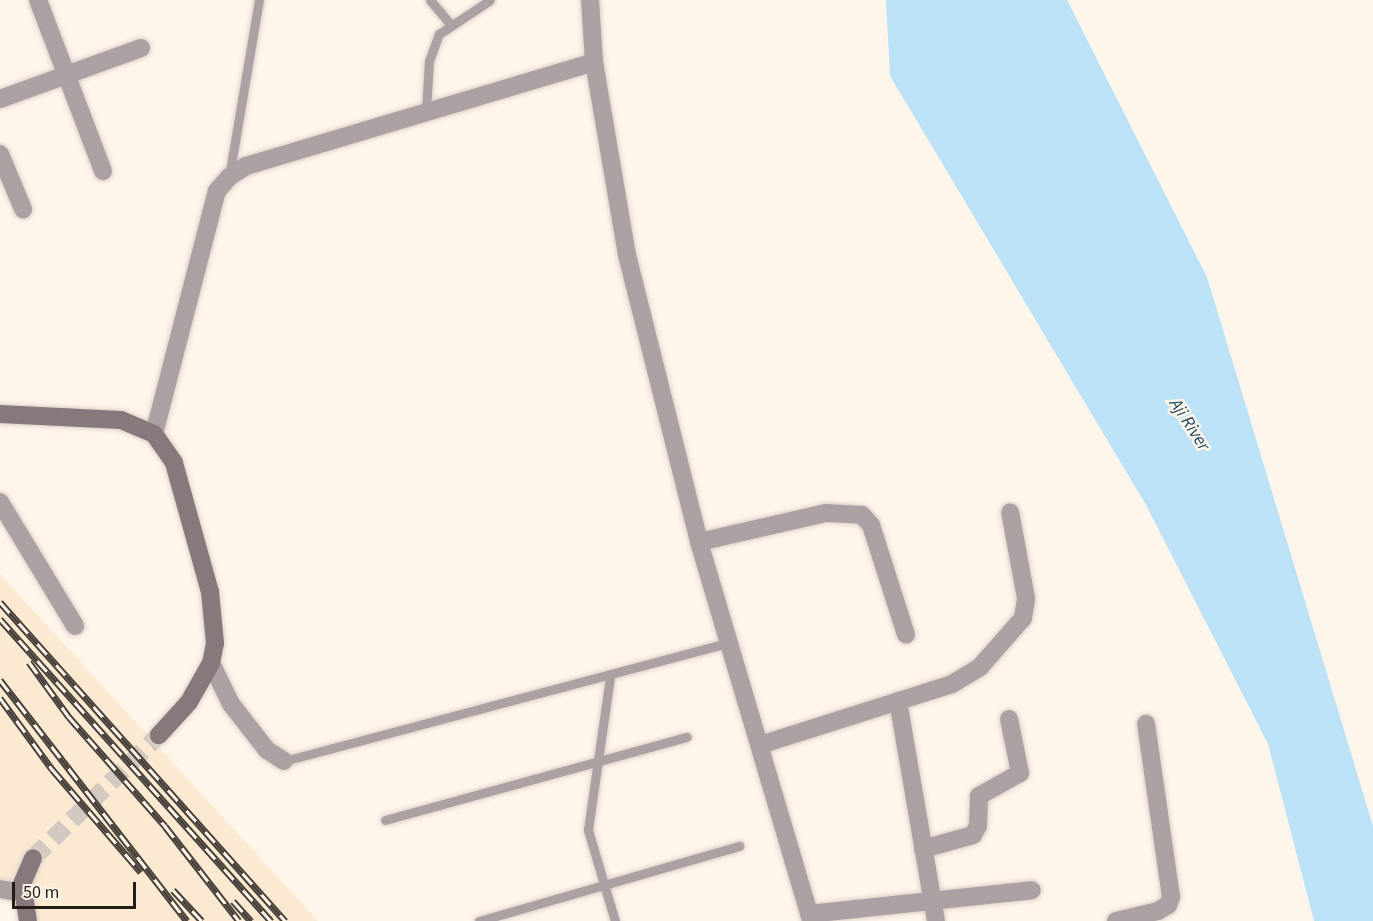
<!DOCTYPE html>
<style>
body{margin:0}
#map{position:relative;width:1373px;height:921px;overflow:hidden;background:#fef5eb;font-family:"Source Sans 3",sans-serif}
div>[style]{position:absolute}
.built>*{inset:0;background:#fce9d2}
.water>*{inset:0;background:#bce2f7}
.secondary-tunnel>*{height:18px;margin-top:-9px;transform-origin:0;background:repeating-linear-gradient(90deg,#d2cac1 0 18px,transparent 0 27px)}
.roads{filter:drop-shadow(0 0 2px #dbd2c9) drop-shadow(0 0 2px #dbd2c9)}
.lane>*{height:9px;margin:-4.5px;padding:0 4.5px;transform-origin:4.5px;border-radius:4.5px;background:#aba1a3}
.street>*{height:18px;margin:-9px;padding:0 9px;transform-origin:9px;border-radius:9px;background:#aba1a3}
.secondary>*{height:18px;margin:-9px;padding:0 9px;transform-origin:9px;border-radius:9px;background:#87787b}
.rail>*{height:7px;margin-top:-3.5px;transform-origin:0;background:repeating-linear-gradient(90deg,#fef5eb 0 14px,#47413b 0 28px);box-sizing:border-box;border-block:2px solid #47413b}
span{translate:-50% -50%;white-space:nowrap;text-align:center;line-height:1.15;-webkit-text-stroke:5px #fef5eb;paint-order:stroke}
.water-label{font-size:18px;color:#1d4960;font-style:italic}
.scale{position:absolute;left:12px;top:882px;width:124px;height:27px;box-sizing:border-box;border:3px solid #221d17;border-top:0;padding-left:8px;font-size:18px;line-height:21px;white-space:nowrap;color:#221d17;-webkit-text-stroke:4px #fef5eb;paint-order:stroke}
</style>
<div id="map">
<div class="built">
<i style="clip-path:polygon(0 574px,318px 921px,27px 921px,0 890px)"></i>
</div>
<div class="water">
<i style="clip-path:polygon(886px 0,1067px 0,1207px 277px,1373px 826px,1373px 921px,1314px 921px,1268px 744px,1146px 505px,890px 76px)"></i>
</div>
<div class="secondary-tunnel">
<i style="left:33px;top:858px;width:176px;rotate:-44.3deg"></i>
</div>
<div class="roads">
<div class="lane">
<i style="left:430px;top:0;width:31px;rotate:50deg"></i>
<i style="left:426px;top:111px;width:50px;rotate:-86.6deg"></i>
<i style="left:429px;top:61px;width:29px;rotate:-70deg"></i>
<i style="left:439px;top:34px;width:61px;rotate:-33.7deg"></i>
<i style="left:229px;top:177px;width:180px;rotate:-80.4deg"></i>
<i style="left:610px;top:677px;width:155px;rotate:98.2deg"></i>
<i style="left:588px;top:830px;width:95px;rotate:73.5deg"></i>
<i style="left:284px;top:761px;width:463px;rotate:-14.9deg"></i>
<i style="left:385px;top:820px;width:313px;rotate:-15.4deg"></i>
<i style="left:479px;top:921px;width:271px;rotate:-16.1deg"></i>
</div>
<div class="street">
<i style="left:38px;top:0;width:183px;rotate:69.2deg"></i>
<i style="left:590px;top:0;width:62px;rotate:86.3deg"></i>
<i style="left:594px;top:62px;width:196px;rotate:80.3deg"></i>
<i style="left:627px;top:255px;width:296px;rotate:75.9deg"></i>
<i style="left:699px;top:542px;width:395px;rotate:73.5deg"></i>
<i style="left:0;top:99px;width:150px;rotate:-19.9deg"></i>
<i style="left:0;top:154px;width:60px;rotate:67.3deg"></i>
<i style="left:154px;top:434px;width:251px;rotate:-75.5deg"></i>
<i style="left:217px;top:191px;width:18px;rotate:-49deg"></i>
<i style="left:229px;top:177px;width:20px;rotate:-33deg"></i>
<i style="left:246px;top:166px;width:363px;rotate:-16.6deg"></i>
<i style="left:0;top:502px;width:145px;rotate:58.8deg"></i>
<i style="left:699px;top:542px;width:130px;rotate:-12.9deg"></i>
<i style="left:826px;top:513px;width:36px;rotate:3deg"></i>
<i style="left:862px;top:515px;width:13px;rotate:48deg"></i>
<i style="left:871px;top:525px;width:115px;rotate:72.3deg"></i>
<i style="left:211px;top:663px;width:46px;rotate:64deg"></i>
<i style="left:231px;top:704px;width:58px;rotate:52deg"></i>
<i style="left:267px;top:750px;width:20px;rotate:33deg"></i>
<i style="left:898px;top:701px;width:223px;rotate:80.2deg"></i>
<i style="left:760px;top:745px;width:201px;rotate:-17.6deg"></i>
<i style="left:952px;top:684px;width:33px;rotate:-31deg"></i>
<i style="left:980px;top:667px;width:65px;rotate:-48.7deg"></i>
<i style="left:1023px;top:618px;width:20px;rotate:-81deg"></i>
<i style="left:1026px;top:598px;width:87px;rotate:-100.5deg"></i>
<i style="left:923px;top:849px;width:52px;rotate:-15.6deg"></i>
<i style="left:973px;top:835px;width:10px;rotate:-61deg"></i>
<i style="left:978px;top:826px;width:30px;rotate:-88deg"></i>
<i style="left:979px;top:796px;width:47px;rotate:-29.3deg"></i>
<i style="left:1020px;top:773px;width:55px;rotate:-101.5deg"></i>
<i style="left:0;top:889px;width:22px;rotate:10deg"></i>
<i style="left:809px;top:914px;width:224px;rotate:-6.1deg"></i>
<i style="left:1116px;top:921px;width:43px;rotate:-13.4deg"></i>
<i style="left:1158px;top:911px;width:12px;rotate:-31deg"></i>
<i style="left:1168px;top:905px;width:9px;rotate:-69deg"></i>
<i style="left:1171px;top:897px;width:175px;rotate:-98.2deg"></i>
</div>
<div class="secondary">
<i style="left:0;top:414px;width:121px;rotate:2.8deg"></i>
<i style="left:121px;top:420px;width:36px;rotate:23deg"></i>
<i style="left:154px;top:434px;width:35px;rotate:55deg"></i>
<i style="left:174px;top:463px;width:134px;rotate:74.4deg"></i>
<i style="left:210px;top:592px;width:51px;rotate:84.4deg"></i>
<i style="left:215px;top:643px;width:20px;rotate:101deg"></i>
<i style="left:211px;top:663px;width:45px;rotate:119.4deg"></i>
<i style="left:189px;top:702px;width:45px;rotate:132.3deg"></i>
<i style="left:28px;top:921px;width:37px;rotate:-99deg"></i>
<i style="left:22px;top:884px;width:28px;rotate:-67deg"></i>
</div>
</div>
<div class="rail">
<i style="left:0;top:602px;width:428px;rotate:48.2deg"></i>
<i style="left:0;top:619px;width:406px;rotate:48.1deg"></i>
<i style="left:29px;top:662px;width:68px;rotate:54deg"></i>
<i style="left:69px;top:717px;width:145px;rotate:48.6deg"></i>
<i style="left:165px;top:826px;width:120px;rotate:52.1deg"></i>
<i style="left:0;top:680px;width:305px;rotate:52.2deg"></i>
<i style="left:0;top:698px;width:88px;rotate:53.8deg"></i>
<i style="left:52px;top:769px;width:136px;rotate:49.2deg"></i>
<i style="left:173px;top:890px;width:42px;rotate:46.9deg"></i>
<i style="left:233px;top:901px;width:27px;rotate:48deg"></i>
</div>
<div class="water-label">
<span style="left:1189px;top:425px;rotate:57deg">Aji River</span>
</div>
<div class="scale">50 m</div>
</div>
